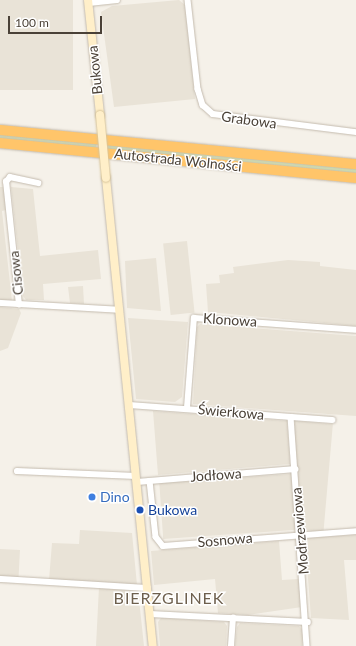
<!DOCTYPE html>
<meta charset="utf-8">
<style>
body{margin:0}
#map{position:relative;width:356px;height:646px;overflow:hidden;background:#f5f1e9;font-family:Lato,sans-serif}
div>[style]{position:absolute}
.residential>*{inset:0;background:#e9e3d7;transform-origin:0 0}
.green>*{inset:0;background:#d4ebb0;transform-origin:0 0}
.roads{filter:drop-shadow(0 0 1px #c4bbae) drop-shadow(0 0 1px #c4bbae)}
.minor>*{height:5.5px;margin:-2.75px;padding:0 2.75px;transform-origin:2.75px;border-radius:2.75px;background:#fff}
.secondary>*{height:8px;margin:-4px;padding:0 4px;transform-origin:4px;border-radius:4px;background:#ffefc9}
.motorway>*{height:10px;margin:-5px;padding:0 5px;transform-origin:5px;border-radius:5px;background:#ffc56a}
.bridges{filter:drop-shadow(0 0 1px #d7c397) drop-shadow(0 0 1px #d7c397)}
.secondary-bridge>*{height:8px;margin:-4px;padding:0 4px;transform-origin:4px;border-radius:4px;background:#ffefc9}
.dots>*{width:11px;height:11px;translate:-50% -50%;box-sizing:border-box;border:2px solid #fff;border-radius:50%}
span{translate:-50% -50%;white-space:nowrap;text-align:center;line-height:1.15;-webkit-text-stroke:3px #fff;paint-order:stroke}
.street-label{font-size:14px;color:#4a4137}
.shop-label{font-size:14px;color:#366cbe}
.left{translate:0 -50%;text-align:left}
.transit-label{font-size:14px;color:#164399}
.quarter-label{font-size:16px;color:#6d5f4d;letter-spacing:1px}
.scale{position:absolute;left:8px;top:16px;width:94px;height:18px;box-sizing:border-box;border:2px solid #4a4137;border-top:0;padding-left:5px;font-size:12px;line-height:14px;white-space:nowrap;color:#4a4137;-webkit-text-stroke:3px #fff;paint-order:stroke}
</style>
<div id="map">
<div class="residential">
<i style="left:0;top:0;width:73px;height:90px"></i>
<i style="clip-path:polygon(179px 0,185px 5px,195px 99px,114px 107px,101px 12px,112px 6px)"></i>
<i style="clip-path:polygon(0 187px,4px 187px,6px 210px,2px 211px,12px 301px,0 300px)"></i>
<i style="clip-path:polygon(11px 187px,33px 189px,40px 256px,98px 250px,101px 279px,43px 284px,44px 300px,26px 300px,23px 296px)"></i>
<i style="left:187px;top:241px;width:72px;height:24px;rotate:84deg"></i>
<i style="clip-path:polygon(156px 258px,161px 311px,127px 308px,125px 261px)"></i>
<i style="clip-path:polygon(288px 260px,320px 262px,320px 266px,356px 270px,356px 326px,208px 312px,206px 284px,220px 283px,219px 275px,234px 273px,233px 267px)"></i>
<i style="clip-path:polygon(83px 286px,84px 304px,70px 303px,68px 287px)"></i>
<i style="clip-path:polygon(0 307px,19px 309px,21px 313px,8px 348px,0 351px)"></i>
<i style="clip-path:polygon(128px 318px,188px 322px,182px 397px,175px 402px,136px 399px)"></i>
<i style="clip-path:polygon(200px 324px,356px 336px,356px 416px,193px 404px,197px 327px)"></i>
<i style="clip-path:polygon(153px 411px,287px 421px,290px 464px,158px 475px)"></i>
<i style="left:295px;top:421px;width:38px;height:108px;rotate:5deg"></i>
<i style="left:291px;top:474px;width:56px;height:132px;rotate:86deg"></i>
<i style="clip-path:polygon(80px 530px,132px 533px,137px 585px,49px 580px,52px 543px,79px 544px)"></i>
<i style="clip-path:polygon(356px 535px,356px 560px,344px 560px,349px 620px,311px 618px,305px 538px)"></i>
<i style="clip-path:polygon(279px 541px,282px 580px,299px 579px,302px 607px,248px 615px,218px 613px,215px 579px,154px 585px,151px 551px)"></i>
<i style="left:0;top:549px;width:20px;height:28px;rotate:3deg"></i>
<i style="clip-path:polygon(99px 587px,138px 590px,144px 646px,96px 646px)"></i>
<i style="clip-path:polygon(161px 618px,224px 622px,227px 626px,226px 646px,160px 646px,158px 622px)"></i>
<i style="clip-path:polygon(240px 623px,299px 626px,303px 630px,302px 646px,235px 646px,237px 627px)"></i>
</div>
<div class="green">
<i style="left:0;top:134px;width:97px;height:5px;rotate:5deg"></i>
<i style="clip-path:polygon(108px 144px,356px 168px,356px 174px,108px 149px)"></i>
</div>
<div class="roads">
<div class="minor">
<i style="left:188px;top:0;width:90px;rotate:83.6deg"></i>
<i style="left:198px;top:89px;width:17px;rotate:73deg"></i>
<i style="left:203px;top:105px;width:13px;rotate:42deg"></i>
<i style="left:213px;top:114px;width:144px;rotate:7.2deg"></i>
<i style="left:89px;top:3px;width:28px;rotate:-6deg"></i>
<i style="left:0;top:303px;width:120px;rotate:3.3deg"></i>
<i style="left:19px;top:305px;width:124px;rotate:-96deg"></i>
<i style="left:6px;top:182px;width:6px;rotate:-51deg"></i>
<i style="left:10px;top:177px;width:29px;rotate:12deg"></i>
<i style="left:129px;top:405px;width:204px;rotate:4.2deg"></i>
<i style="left:187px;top:408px;width:90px;rotate:-85.6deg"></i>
<i style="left:194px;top:318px;width:162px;rotate:4.2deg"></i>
<i style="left:291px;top:417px;width:230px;rotate:86deg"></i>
<i style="left:17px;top:471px;width:119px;rotate:2.4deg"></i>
<i style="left:150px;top:481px;width:56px;rotate:83.9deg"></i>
<i style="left:156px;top:537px;width:11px;rotate:52deg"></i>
<i style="left:163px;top:546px;width:194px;rotate:-4.4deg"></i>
<i style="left:137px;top:482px;width:159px;rotate:-4.7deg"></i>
<i style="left:0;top:579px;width:148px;rotate:3.5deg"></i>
<i style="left:150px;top:614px;width:158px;rotate:2.9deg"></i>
<i style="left:231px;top:646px;width:28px;rotate:-86deg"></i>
</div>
<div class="secondary">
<i style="left:88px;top:0;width:116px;rotate:84deg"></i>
<i style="left:106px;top:178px;width:470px;rotate:84.3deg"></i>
</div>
<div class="motorway">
<i style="left:0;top:130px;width:358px;rotate:5.5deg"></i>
<i style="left:0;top:143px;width:358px;rotate:5.6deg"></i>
</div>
</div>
<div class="bridges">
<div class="secondary-bridge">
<i style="left:100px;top:115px;width:63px;rotate:84.6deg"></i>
</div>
</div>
<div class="dots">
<i style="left:92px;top:497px;background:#3f7fe0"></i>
<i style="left:140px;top:510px;background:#1a4fb4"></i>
</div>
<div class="street-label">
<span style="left:95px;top:70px;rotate:-96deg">Bukowa</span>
<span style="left:249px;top:120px;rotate:8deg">Grabowa</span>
<span style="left:178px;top:160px;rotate:6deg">Autostrada Wolności</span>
<span style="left:16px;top:273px;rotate:-96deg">Cisowa</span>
<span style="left:230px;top:320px;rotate:4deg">Klonowa</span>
<span style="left:231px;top:412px;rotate:5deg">Świerkowa</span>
<span style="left:216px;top:475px;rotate:-4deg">Jodłowa</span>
<span style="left:300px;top:531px;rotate:-95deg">Modrzewiowa</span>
<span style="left:225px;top:540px;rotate:-5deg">Sosnowa</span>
</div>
<div class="shop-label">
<span class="left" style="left:100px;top:497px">Dino</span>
</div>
<div class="transit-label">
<span class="left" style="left:148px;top:510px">Bukowa</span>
</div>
<div class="quarter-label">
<span style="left:169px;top:598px">BIERZGLINEK</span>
</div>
<div class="scale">100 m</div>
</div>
